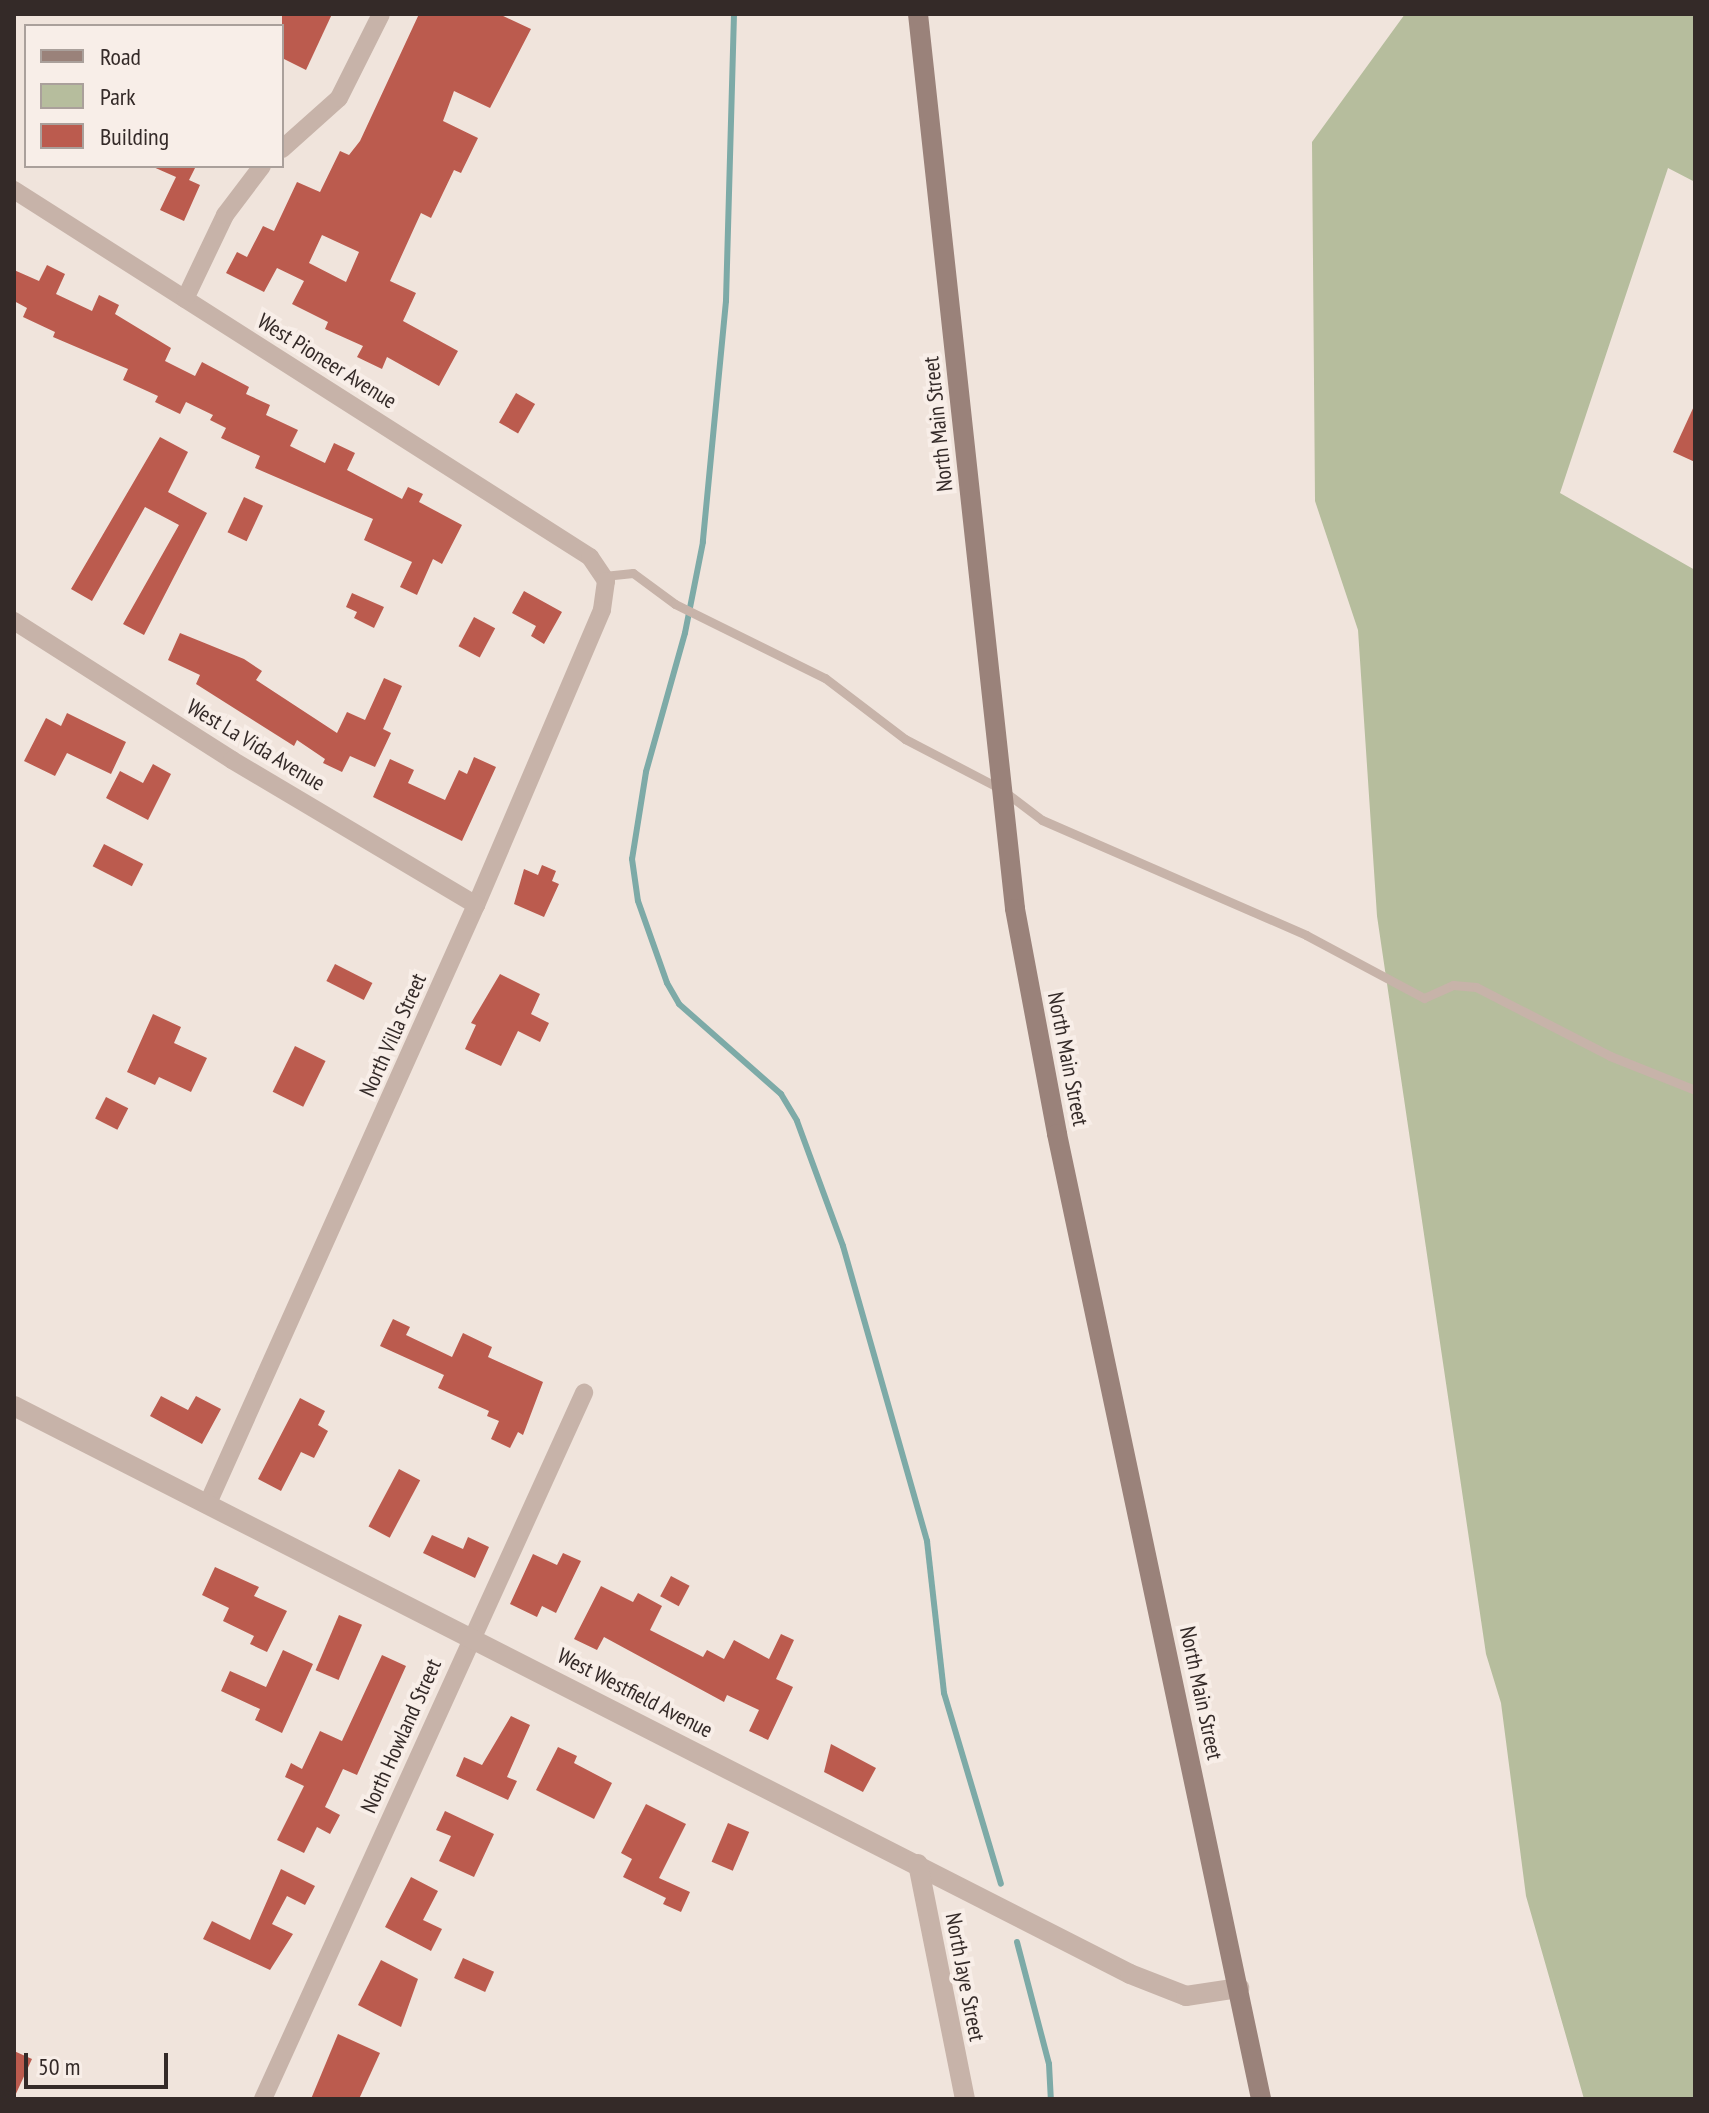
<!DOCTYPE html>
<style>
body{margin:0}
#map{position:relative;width:1709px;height:2113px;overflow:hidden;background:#f0e4dc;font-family:"PT Sans Narrow",sans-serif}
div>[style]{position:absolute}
.green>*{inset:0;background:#b6bd9d}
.stream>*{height:6px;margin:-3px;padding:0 3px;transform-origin:3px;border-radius:3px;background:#7daaa7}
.building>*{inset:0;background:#bb5b4e;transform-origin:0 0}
.service>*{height:9px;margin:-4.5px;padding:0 4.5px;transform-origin:4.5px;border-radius:4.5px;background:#c7b3a9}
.minor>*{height:18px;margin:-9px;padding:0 9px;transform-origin:9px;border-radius:9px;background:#c7b3a9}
.tertiary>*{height:20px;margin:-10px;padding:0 10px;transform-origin:10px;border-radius:10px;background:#c7b3a9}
.secondary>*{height:20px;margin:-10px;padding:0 10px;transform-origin:10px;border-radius:10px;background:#9a827a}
span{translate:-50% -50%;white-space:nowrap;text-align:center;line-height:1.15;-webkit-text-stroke:8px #f8eee8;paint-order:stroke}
.street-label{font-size:22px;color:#342a28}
.frame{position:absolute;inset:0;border:16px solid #342a28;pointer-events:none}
.legend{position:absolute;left:24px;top:24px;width:260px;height:144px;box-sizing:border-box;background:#f8eee8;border:2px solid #aaa09b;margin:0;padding:10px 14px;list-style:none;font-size:24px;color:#342a28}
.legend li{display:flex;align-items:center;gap:16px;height:40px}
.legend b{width:40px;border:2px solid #aaa09b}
.scale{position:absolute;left:24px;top:2053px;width:144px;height:36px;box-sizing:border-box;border:4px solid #342a28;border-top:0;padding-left:10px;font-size:24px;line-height:28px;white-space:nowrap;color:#342a28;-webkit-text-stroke:6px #f8eee8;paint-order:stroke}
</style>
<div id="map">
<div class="green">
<i style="clip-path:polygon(1405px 14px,1695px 14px,1695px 182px,1668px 168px,1560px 493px,1695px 570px,1695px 2099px,1584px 2099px,1526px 1896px,1501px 1703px,1486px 1654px,1377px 916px,1358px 630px,1315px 501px,1312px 142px)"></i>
</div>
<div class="stream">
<i style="left:734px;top:14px;width:287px;rotate:91.6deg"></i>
<i style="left:726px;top:301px;width:242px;rotate:95.5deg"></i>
<i style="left:703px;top:542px;width:93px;rotate:101.2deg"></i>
<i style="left:685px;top:633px;width:144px;rotate:105.7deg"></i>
<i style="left:646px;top:772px;width:88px;rotate:99.1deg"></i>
<i style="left:632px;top:859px;width:42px;rotate:81.9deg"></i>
<i style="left:638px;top:901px;width:87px;rotate:70.5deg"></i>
<i style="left:667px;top:983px;width:24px;rotate:60deg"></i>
<i style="left:679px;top:1004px;width:136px;rotate:41.4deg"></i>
<i style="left:781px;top:1094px;width:31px;rotate:59deg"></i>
<i style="left:797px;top:1121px;width:133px;rotate:69.8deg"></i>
<i style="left:843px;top:1246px;width:307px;rotate:74.1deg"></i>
<i style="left:927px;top:1541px;width:153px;rotate:83.6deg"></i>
<i style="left:944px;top:1693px;width:199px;rotate:73.4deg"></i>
<i style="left:1017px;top:1942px;width:126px;rotate:75.3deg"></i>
<i style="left:1049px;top:2064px;width:35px;rotate:87deg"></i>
</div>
<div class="building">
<i style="clip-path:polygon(282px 14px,332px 14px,306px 70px,282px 58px)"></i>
<i style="clip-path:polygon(evenodd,419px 14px,499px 14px,531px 29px,490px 108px,454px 91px,443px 121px,478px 138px,461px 173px,454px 170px,431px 218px,421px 213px,390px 281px,416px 293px,403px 321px,458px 351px,439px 386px,387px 357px,382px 369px,357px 357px,363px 346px,325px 329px,328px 322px,292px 304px,304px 281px,277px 268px,264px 292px,226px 273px,237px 252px,247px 257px,263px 226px,274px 231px,297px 182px,320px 192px,340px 151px,349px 155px,360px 141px,419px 14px,322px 235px,359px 252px,346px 282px,309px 263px,322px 235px)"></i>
<i style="clip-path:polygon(151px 166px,196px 166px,189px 180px,200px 185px,184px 221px,160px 210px,176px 177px)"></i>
<i style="clip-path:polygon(47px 265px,65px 274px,56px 294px,92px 311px,99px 295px,119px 305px,115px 314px,171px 348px,165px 361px,195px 376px,202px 362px,249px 387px,246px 394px,270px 405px,266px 415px,298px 430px,290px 446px,325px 463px,334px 443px,355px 453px,347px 470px,402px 499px,408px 487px,423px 494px,419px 502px,462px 525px,442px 564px,433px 559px,417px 595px,400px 587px,412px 562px,364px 540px,373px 519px,255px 468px,260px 456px,221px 438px,226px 428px,210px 420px,213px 415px,186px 402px,180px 414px,155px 402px,158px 396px,123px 380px,128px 369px,53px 337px,55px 332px,23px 317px,27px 308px,14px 301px,14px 270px,39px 281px)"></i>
<i style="left:516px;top:393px;width:22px;height:34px;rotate:30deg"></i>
<i style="clip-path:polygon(1695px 404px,1695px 462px,1673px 452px)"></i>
<i style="clip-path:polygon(160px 437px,188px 452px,168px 492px,207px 513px,144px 635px,123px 624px,179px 525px,145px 507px,92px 601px,71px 589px)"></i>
<i style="left:244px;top:497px;width:21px;height:39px;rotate:25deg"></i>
<i style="clip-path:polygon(524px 591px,562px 612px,544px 644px,531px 636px,536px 626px,512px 613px)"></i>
<i style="clip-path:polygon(352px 593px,384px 607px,374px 628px,354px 618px,357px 612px,346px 607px)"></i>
<i style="left:474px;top:617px;width:24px;height:33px;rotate:28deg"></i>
<i style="clip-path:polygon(180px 633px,244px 659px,262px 671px,256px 680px,337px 733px,347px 712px,365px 720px,384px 678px,402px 686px,383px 729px,391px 733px,375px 767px,350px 756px,342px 772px,323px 763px,325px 759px,297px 740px,294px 746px,196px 684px,200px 675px,168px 660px)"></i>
<i style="clip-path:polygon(67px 713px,126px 742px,111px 774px,67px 753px,55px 776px,24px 761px,46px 718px,61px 726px)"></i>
<i style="clip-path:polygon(474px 757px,496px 767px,462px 841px,373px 797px,390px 759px,414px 770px,408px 783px,445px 800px,459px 770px,467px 774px)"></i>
<i style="clip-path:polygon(153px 764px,171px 774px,148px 820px,106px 798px,120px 771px,143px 783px)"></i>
<i style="left:104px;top:844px;width:44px;height:25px;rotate:27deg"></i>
<i style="clip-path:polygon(542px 865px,556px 871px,552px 881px,559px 884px,544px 917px,514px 904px,524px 869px,538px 875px)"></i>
<i style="left:335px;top:964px;width:42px;height:19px;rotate:27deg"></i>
<i style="clip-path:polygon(500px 974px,540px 994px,531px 1014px,549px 1023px,540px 1042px,518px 1031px,501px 1066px,465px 1049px,476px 1025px,471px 1023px)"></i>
<i style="clip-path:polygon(153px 1014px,181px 1027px,174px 1043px,207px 1058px,191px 1092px,159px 1077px,155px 1085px,127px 1072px)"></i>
<i style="left:295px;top:1046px;width:34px;height:51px;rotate:26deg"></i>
<i style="left:106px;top:1097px;width:25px;height:24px;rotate:27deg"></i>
<i style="clip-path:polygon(393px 1319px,410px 1327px,406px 1335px,452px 1357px,463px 1333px,492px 1347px,488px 1357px,543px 1382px,523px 1435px,518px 1432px,510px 1448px,491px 1439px,499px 1421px,487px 1416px,489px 1411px,438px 1388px,444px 1375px,380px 1346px)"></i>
<i style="clip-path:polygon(161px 1396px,188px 1410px,196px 1396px,221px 1409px,202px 1444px,150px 1416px)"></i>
<i style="clip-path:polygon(300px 1398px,325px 1411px,318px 1425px,328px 1431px,314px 1458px,301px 1452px,281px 1491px,258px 1479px)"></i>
<i style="left:399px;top:1469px;width:24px;height:65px;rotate:28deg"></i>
<i style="clip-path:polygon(432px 1535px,463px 1549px,468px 1537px,489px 1547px,475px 1578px,423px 1553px)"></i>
<i style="clip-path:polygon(563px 1553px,581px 1561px,556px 1613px,542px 1606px,537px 1617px,510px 1604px,533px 1554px,557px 1565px)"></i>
<i style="clip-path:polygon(215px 1567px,259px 1587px,254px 1596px,287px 1611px,267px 1652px,250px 1644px,254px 1636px,223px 1621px,229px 1608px,202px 1595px)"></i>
<i style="left:671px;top:1576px;width:21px;height:23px;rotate:28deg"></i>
<i style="clip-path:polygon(601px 1586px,633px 1602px,638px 1593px,662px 1606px,650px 1630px,703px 1657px,707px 1650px,724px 1659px,734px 1640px,769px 1659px,781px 1634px,794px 1640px,776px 1679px,793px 1687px,768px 1740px,749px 1731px,759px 1710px,727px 1695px,724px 1702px,604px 1637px,597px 1650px,574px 1639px)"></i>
<i style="left:339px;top:1615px;width:25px;height:60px;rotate:23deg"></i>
<i style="clip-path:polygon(283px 1650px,313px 1664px,282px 1733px,255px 1720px,260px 1709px,221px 1691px,230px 1671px,266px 1687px)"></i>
<i style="clip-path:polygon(382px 1655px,406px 1666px,357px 1775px,343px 1769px,325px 1807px,340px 1815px,330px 1834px,317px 1827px,304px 1853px,277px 1840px,304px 1786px,285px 1777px,291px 1763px,302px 1769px,320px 1731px,342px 1741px)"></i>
<i style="clip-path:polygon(511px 1716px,530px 1725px,507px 1777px,517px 1781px,508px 1800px,456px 1776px,464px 1757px,482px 1765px)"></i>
<i style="clip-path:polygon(831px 1744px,876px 1768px,863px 1792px,824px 1772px)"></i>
<i style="clip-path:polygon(558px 1747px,577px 1756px,574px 1763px,612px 1783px,594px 1819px,536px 1790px)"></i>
<i style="clip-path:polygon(646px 1804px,686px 1824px,659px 1878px,690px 1892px,681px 1912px,663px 1904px,666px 1898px,623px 1877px,632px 1859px,621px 1853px)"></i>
<i style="clip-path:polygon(445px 1811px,494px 1834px,474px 1877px,439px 1861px,451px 1836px,436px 1830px)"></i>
<i style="left:728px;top:1823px;width:23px;height:42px;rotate:23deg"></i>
<i style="clip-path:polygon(281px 1869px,315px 1886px,305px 1905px,287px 1896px,272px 1924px,293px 1934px,270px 1970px,203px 1939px,212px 1921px,250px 1940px)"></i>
<i style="clip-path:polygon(411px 1877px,438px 1891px,423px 1920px,442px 1929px,431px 1951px,385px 1927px)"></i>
<i style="left:463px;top:1958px;width:34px;height:22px;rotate:24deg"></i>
<i style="clip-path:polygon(381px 1960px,418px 1979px,401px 2027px,358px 2005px)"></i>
<i style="clip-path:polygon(338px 2034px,380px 2053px,359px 2099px,311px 2099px)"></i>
<i style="clip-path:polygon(14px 2051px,32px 2059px,14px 2098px)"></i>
</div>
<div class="service">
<i style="left:604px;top:576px;width:29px;rotate:-6deg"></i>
<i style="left:633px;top:573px;width:52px;rotate:36.4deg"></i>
<i style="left:675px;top:604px;width:167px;rotate:26.3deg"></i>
<i style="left:825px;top:678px;width:101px;rotate:37.3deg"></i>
<i style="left:905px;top:739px;width:108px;rotate:27.5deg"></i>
<i style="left:1001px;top:789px;width:51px;rotate:37.1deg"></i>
<i style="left:1042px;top:820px;width:288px;rotate:23.5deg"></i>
<i style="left:1306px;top:935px;width:134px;rotate:28.1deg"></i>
<i style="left:1424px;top:998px;width:32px;rotate:-24deg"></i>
<i style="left:1453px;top:985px;width:23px;rotate:5deg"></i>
<i style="left:1476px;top:987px;width:151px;rotate:27.2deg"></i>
<i style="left:1610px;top:1056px;width:92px;rotate:21.8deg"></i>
</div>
<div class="minor">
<i style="left:282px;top:149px;width:76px;rotate:-41.8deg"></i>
<i style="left:339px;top:98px;width:94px;rotate:-63.4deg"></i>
<i style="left:14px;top:190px;width:683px;rotate:32.5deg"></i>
<i style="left:590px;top:557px;width:29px;rotate:56deg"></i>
<i style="left:606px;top:581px;width:29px;rotate:98deg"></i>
<i style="left:602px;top:610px;width:321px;rotate:113.1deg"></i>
<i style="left:476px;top:905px;width:655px;rotate:114.14deg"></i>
<i style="left:185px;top:299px;width:93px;rotate:-64.5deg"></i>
<i style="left:225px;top:215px;width:61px;rotate:-52.9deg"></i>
<i style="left:14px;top:621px;width:259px;rotate:32.5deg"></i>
<i style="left:232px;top:760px;width:284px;rotate:30.7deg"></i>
<i style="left:263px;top:2099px;width:776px;rotate:-65.55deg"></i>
</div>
<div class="tertiary">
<i style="left:14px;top:1406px;width:1252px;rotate:26.97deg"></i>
<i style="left:1130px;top:1974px;width:60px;rotate:21.4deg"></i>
<i style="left:1186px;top:1996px;width:54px;rotate:-8.6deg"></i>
<i style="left:918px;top:1864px;width:240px;rotate:78.7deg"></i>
</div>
<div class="secondary">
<i style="left:918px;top:14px;width:900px;rotate:83.81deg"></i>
<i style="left:1015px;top:909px;width:229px;rotate:79.4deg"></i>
<i style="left:1057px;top:1134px;width:986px;rotate:78.06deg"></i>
</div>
<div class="street-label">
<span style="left:327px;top:361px;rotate:32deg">West Pioneer Avenue</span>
<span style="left:938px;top:424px;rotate:-96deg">North Main Street</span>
<span style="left:256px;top:745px;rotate:31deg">West La Vida Avenue</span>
<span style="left:393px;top:1035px;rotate:-66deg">North Villa Street</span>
<span style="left:1068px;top:1059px;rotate:79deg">North Main Street</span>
<span style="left:635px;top:1693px;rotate:27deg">West Westfield Avenue</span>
<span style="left:1201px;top:1693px;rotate:78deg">North Main Street</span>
<span style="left:401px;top:1736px;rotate:-66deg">North Howland Street</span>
<span style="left:965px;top:1977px;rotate:79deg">North Jaye Street</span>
</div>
<div class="frame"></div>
<ul class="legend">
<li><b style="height:10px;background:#9a827a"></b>Road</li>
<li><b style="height:22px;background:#b6bd9d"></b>Park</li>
<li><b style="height:22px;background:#bb5b4e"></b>Building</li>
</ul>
<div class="scale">50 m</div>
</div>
